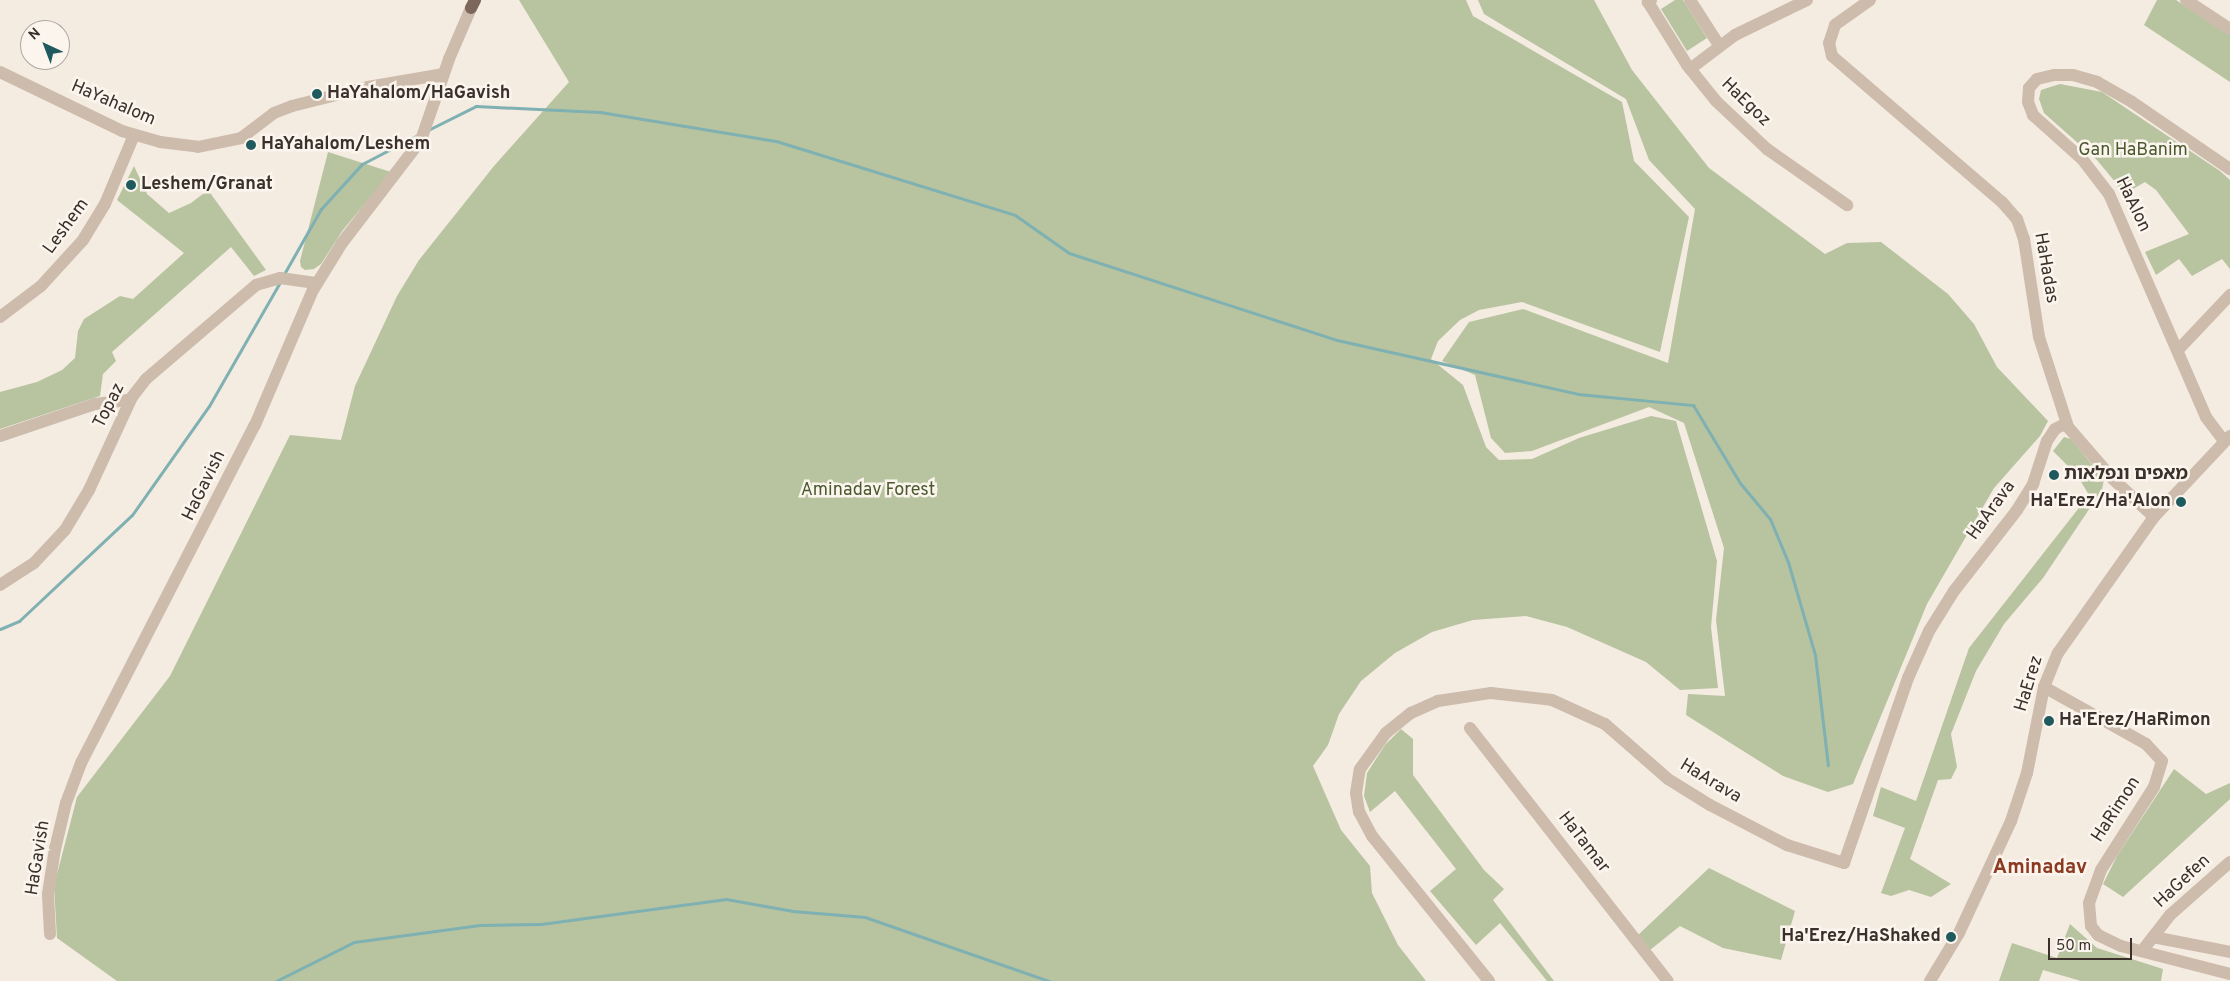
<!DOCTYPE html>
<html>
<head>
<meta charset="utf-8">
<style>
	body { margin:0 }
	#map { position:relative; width:2230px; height:981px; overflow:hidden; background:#f4ebe1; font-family:Overpass,"Noto Sans Hebrew",sans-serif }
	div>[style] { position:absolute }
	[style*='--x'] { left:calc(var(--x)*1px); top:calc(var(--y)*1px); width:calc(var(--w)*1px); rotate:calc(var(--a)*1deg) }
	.green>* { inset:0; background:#b8c4a0 }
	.stream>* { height:3px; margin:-1.5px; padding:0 1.5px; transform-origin:1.5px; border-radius:1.5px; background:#7fb0b2 }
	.minor>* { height:12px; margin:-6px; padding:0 6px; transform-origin:6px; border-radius:6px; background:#cdbbac }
	.major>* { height:12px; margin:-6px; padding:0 6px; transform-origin:6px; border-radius:6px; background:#7d675c }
	.dots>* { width:14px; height:14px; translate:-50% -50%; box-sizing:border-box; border:2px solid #fbf5ee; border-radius:50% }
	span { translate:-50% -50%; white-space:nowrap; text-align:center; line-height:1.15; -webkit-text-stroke:5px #fbf5ee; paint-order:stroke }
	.poi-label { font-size:18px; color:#3b302b; font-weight:700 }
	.left { translate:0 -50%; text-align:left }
	.right { translate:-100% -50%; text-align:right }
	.street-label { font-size:18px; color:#3b302b }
	.park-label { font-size:18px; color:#4a5a2e }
	.quarter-label { font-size:20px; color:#8c3b22; font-weight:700 }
	.north { position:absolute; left:20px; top:20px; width:50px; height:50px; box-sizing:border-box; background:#fbf5ee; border:1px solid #aea6a0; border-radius:50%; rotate:317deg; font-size:14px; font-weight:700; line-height:20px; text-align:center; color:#3b302b }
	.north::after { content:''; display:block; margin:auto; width:18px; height:22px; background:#1f5a5e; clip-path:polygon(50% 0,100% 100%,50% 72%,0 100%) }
	.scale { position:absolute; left:2048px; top:938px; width:84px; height:22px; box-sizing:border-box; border:2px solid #3b302b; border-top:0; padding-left:6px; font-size:15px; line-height:18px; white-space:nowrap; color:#3b302b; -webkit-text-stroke:4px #fbf5ee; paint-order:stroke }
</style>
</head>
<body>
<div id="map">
	<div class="green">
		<i style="clip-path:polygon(519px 0,1466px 0,1473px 16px,1622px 102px,1634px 161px,1689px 217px,1660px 352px,1522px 302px,1479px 310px,1460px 320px,1438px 341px,1431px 359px,1463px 385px,1486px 447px,1499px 460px,1532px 459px,1579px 438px,1651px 416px,1676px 421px,1717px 561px,1711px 627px,1718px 688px,1680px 690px,1646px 662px,1567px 627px,1526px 616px,1473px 620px,1432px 632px,1395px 653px,1361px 681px,1339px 714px,1328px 745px,1313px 766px,1341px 830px,1370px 866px,1372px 893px,1398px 945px,1426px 981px,117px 981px,57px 938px,54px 886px,77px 797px,170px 676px,290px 435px,341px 440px,355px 386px,397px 296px,419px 260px,494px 166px,569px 82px)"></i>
		<i style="clip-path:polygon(1478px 0,1594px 0,1632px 70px,1709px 168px,1825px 254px,1847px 243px,1881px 242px,1948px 294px,1974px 324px,1997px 367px,2048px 421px,2040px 436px,1994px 488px,1927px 604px,1853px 784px,1828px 792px,1783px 776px,1686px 715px,1688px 694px,1725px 696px,1716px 620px,1724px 548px,1684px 423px,1649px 407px,1532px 451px,1505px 453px,1491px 438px,1475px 375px,1442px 361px,1469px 322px,1523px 309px,1668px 363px,1695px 209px,1649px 160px,1626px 99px,1484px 14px)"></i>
		<i style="clip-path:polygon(1675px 0,1683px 0,1707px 38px,1687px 51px,1661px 9px)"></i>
		<i style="clip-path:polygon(2157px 0,2176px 0,2230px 35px,2230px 82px,2144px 25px)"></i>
		<i style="clip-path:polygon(2060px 84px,2102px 92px,2220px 171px,2230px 180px,2230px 269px,2222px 259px,2192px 276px,2179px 259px,2156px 275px,2145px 252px,2189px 234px,2156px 190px,2145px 182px,2121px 196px,2116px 183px,2097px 160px,2044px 113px,2039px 99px,2041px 90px)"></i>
		<i style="clip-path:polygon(328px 152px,391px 172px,343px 230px,321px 264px,314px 269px,305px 270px,301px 267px,300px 261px)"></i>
		<i style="clip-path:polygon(134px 166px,147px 194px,169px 213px,191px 203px,208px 190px,266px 270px,254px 276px,231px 247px,112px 352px,116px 361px,103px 374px,100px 396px,0 429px,0 392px,37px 382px,62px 370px,75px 358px,78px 331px,84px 319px,120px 296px,133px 299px,184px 253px,117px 200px)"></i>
		<i style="clip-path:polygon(2064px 437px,2071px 439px,2104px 479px,2102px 490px,2043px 578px,2004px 624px,1976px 671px,1951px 734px,1957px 767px,1951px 779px,1938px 780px,1910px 859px,1951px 884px,1931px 897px,1909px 890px,1891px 896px,1881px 893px,1905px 828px,1873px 816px,1881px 787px,1916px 801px,1969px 648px,2089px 495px,2077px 475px,2053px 451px)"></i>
		<i style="clip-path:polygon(1401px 729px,1413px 739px,1413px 775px,1484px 870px,1504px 889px,1493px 900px,1554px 981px,1547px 981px,1500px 923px,1476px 945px,1430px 891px,1456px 869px,1395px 791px,1370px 812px,1364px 796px,1367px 773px,1385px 745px)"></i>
		<i style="clip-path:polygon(2174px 769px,2206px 794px,2230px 783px,2230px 799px,2123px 897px,2103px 884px,2117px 856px)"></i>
		<i style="clip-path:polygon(1709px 868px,1795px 911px,1781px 960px,1723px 948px,1680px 926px,1650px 950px,1637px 936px)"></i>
		<i style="clip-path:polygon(2070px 924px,2097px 948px,2163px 969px,2161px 981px,2081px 981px,2043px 970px,2039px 981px,1999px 981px,2012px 943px,2057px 958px)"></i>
	</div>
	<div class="stream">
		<i style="--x:428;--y:130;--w:54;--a:-26.6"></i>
		<i style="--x:476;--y:106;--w:124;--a:2.8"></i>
		<i style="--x:600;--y:112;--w:178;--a:9.4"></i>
		<i style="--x:776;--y:141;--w:250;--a:17.2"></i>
		<i style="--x:1015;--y:215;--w:66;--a:35.1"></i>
		<i style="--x:1069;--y:253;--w:282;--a:18"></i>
		<i style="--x:1337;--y:340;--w:247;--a:12.6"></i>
		<i style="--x:1578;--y:394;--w:116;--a:5.5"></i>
		<i style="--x:1693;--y:405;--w:91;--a:58.9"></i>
		<i style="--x:1740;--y:483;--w:47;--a:50.2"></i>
		<i style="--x:1770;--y:519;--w:47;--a:67.3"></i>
		<i style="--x:1788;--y:562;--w:97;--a:73.8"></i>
		<i style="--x:1815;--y:655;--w:111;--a:83.3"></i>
		<i style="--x:284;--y:274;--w:75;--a:-60.4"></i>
		<i style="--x:321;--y:209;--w:61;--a:-47.7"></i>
		<i style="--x:362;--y:164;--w:63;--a:-27.4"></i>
		<i style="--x:0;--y:629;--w:21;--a:-23"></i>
		<i style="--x:19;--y:621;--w:155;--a:-43.2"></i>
		<i style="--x:132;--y:515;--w:133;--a:-54.8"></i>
		<i style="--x:209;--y:406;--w:143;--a:-60.2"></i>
		<i style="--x:276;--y:981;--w:87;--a:-26.6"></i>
		<i style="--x:354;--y:942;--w:127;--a:-7.7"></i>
		<i style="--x:480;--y:925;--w:61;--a:-0.9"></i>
		<i style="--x:541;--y:924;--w:187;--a:-7.7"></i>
		<i style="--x:726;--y:899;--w:68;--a:10.2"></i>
		<i style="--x:793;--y:911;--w:72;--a:4.8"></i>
		<i style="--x:865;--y:917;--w:195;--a:19.2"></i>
	</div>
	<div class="minor">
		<i style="--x:1651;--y:0;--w:4;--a:146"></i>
		<i style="--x:1648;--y:2;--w:74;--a:58.2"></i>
		<i style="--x:1687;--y:65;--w:46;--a:51.1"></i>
		<i style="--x:1716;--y:101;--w:70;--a:43.3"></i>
		<i style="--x:1767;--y:149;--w:98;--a:35"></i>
		<i style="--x:1690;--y:0;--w:54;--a:57.2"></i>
		<i style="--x:1870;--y:0;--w:43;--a:144.5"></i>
		<i style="--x:1835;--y:25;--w:19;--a:108"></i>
		<i style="--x:1829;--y:43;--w:13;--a:77"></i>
		<i style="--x:1832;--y:56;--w:224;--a:40.7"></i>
		<i style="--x:2002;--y:202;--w:23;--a:49"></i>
		<i style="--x:2017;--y:219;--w:21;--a:71"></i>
		<i style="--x:2024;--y:239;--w:99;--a:81.3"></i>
		<i style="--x:2039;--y:337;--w:95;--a:72.1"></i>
		<i style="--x:2068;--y:427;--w:69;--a:49.1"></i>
		<i style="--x:2113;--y:479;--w:56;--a:42.8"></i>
		<i style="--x:2186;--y:0;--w:53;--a:33.4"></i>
		<i style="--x:1690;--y:69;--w:56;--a:-37.1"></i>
		<i style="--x:1735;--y:35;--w:80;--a:-25.9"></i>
		<i style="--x:0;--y:72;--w:136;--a:25.8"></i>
		<i style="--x:122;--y:131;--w:40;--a:16"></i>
		<i style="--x:160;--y:142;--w:38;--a:7"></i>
		<i style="--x:198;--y:147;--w:44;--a:-11.8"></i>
		<i style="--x:241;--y:138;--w:41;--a:-37.1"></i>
		<i style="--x:274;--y:113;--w:19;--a:-21"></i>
		<i style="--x:292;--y:106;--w:78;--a:-14"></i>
		<i style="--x:368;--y:87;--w:77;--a:-9.7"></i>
		<i style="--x:0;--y:317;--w:51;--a:-37.1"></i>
		<i style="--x:41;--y:286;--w:62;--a:-47.6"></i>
		<i style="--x:83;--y:240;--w:42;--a:-58.6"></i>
		<i style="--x:105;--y:204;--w:75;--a:-67.2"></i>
		<i style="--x:2178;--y:350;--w:76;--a:-46.6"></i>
		<i style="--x:0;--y:436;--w:100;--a:-18.6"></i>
		<i style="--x:95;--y:404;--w:35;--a:-7"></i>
		<i style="--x:2224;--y:441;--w:30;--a:-127"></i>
		<i style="--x:2206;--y:417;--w:243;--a:-113.5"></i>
		<i style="--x:2109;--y:194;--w:44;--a:-127.6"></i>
		<i style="--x:2082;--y:159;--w:66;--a:-138.1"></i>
		<i style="--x:2033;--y:115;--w:14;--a:-111"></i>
		<i style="--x:2028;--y:102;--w:14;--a:-86"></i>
		<i style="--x:2029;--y:88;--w:12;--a:-48"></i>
		<i style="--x:2037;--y:79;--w:18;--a:-13"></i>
		<i style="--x:2055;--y:75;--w:18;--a:0"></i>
		<i style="--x:2073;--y:75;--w:25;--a:16"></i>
		<i style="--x:2097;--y:82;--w:40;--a:29.7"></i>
		<i style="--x:2132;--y:102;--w:119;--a:34.4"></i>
		<i style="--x:0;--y:585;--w:40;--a:-32.9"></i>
		<i style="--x:34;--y:563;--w:45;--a:-46.8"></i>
		<i style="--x:65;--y:530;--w:47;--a:-59"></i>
		<i style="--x:89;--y:490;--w:102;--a:-65.2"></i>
		<i style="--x:132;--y:397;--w:23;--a:-52"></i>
		<i style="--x:146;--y:379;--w:145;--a:-40.5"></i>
		<i style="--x:256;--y:285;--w:25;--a:-16"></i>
		<i style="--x:280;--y:278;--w:36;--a:8"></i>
		<i style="--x:2044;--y:687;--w:117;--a:29.2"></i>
		<i style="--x:2146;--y:744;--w:23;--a:47"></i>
		<i style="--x:2162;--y:761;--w:27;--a:107"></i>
		<i style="--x:2154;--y:787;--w:98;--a:122.6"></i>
		<i style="--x:2101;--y:870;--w:35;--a:110"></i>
		<i style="--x:2089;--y:903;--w:23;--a:85"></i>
		<i style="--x:2091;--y:926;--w:11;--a:52"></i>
		<i style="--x:2098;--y:935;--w:25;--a:26"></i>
		<i style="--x:2121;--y:946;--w:113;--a:14.4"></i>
		<i style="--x:1470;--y:728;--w:321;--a:52"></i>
		<i style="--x:50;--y:934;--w:40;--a:-92.9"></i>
		<i style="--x:48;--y:894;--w:46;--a:-81.2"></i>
		<i style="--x:55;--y:849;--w:47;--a:-76.6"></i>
		<i style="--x:66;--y:803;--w:43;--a:-69.4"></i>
		<i style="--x:81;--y:763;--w:380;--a:-62.8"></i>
		<i style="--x:255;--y:425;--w:147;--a:-66.8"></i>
		<i style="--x:313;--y:290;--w:55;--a:-58.3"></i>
		<i style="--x:342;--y:243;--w:130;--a:-52.5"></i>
		<i style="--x:421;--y:140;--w:86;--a:-70.9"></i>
		<i style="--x:449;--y:59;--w:56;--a:-66.7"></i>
		<i style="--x:2153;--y:937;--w:78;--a:11"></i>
		<i style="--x:2142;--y:951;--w:46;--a:-52.1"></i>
		<i style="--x:2170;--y:915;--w:80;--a:-41.5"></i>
		<i style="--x:1489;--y:981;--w:186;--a:-128.9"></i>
		<i style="--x:1372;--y:836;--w:27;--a:-118"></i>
		<i style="--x:1359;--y:812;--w:19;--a:-99"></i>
		<i style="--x:1356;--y:793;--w:24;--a:-81"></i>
		<i style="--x:1360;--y:769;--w:44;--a:-54.2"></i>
		<i style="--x:1386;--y:733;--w:32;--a:-39"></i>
		<i style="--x:1411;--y:713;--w:30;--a:-24"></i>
		<i style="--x:1438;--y:701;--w:54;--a:-8.6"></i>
		<i style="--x:1491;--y:693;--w:61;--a:6.5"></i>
		<i style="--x:1552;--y:700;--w:58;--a:24.4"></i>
		<i style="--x:1605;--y:724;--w:84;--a:41.1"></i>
		<i style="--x:1668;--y:779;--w:49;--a:31.8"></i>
		<i style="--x:1710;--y:805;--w:87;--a:27.5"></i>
		<i style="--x:1787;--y:845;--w:60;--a:17.5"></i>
		<i style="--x:1844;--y:863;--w:196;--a:-70.9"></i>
		<i style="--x:1908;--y:678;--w:51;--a:-65.9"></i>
		<i style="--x:1929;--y:631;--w:47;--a:-58"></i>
		<i style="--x:1954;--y:591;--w:103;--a:-52.1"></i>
		<i style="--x:2017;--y:510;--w:31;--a:-58"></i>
		<i style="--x:2033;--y:484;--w:45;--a:-72"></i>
		<i style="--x:2047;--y:441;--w:14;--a:-56"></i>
		<i style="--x:2055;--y:429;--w:13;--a:-27"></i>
		<i style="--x:1930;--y:981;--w:56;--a:-58.9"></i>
		<i style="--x:1959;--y:933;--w:123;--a:-65.1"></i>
		<i style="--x:2011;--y:821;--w:51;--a:-71.6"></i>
		<i style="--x:2027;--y:773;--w:88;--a:-78.8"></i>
		<i style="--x:2044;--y:687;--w:37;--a:-68"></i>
		<i style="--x:2058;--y:653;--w:166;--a:-54.8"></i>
		<i style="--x:2154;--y:517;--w:111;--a:-46.8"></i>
	</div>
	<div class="major">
		<i style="--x:471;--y:8;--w:9;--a:-63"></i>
	</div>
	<div class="dots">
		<i style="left:317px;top:94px;background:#1f5a5e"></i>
		<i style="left:251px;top:145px;background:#1f5a5e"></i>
		<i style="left:131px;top:185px;background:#1f5a5e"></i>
		<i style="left:2054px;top:475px;background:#1f5a5e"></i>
		<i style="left:2181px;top:502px;background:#1f5a5e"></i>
		<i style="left:2049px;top:721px;background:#1f5a5e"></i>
		<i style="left:1951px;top:937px;background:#1f5a5e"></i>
	</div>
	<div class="poi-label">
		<span class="left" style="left:327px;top:94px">HaYahalom/HaGavish</span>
		<span class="left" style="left:261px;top:145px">HaYahalom/Leshem</span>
		<span class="left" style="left:141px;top:185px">Leshem/Granat</span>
		<span class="left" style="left:2064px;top:475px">מאפים ונפלאות</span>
		<span class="right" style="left:2171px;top:502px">Ha'Erez/Ha'Alon</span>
		<span class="left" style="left:2059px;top:721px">Ha'Erez/HaRimon</span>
		<span class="right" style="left:1941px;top:937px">Ha'Erez/HaShaked</span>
	</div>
	<div class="street-label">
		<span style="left:1745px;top:103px;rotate:44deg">HaEgoz</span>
		<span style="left:113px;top:104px;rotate:23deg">HaYahalom</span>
		<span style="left:2132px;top:205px;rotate:64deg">HaAlon</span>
		<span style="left:67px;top:227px;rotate:-54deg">Leshem</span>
		<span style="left:2045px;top:268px;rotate:80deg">HaHadas</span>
		<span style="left:110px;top:406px;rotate:-63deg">Topaz</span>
		<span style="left:205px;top:486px;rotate:-64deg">HaGavish</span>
		<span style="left:1992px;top:511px;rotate:-54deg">HaArava</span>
		<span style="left:2030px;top:684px;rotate:-73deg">HaErez</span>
		<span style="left:1710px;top:782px;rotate:31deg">HaArava</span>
		<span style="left:2117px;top:810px;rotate:-57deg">HaRimon</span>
		<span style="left:1583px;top:843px;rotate:52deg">HaTamar</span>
		<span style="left:39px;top:858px;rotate:-81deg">HaGavish</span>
		<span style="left:2183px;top:882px;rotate:-43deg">HaGefen</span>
	</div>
	<div class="park-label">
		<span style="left:2133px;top:151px">Gan HaBanim</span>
		<span style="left:868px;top:491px">Aminadav Forest</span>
	</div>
	<div class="quarter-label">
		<span style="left:2040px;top:868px">Aminadav</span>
	</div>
	<div class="north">N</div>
	<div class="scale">50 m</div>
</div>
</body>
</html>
